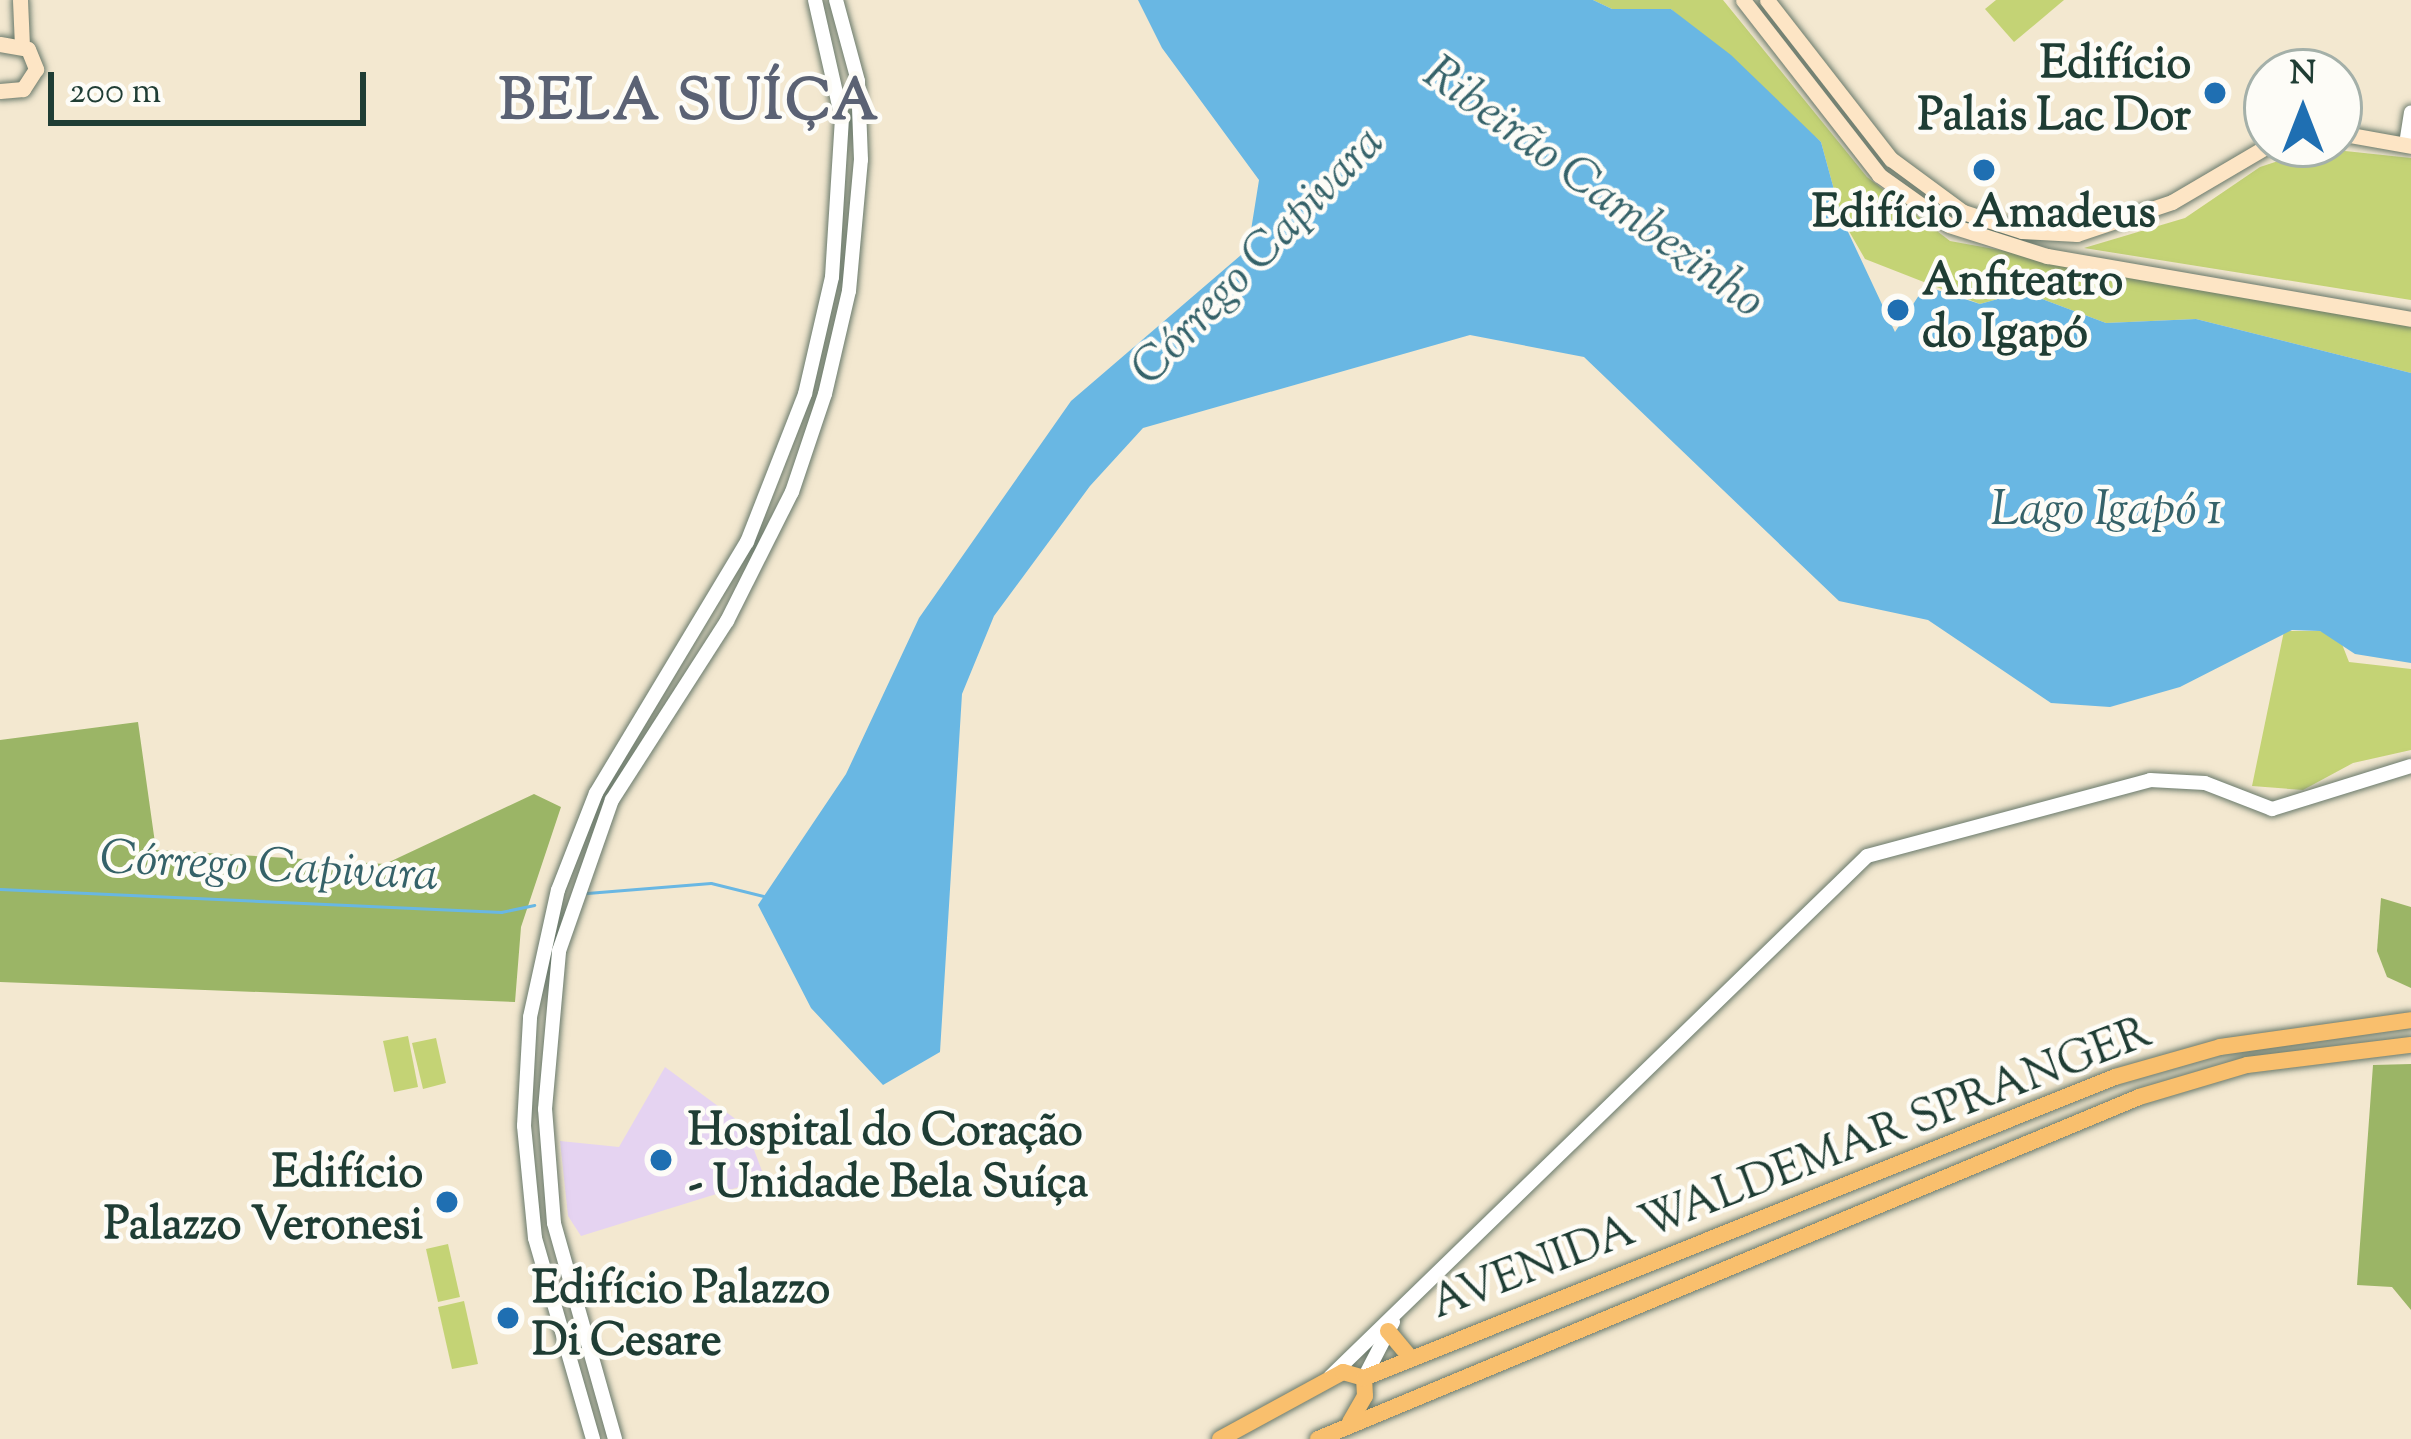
<!DOCTYPE html>
<html>
<head>
<meta charset="utf-8">
<style>
	body { margin:0 }
	#map { position:relative; width:2411px; height:1439px; overflow:hidden; background:#f3e8d0; font-family:"Sorts Mill Goudy",serif }
	div>[style] { position:absolute }
	[style*='--x'] { left:calc(var(--x)*1px); top:calc(var(--y)*1px); width:calc(var(--w)*1px); rotate:calc(var(--a)*1deg) }
	.built>* { inset:0; background:#e5d3f1 }
	.green>* { inset:0; background:#c4d375 }
	.forest>* { inset:0; background:#9bb566 }
	.water>* { inset:0; background:#69b7e3 }
	.stream>* { height:3px; margin:-1.5px; padding:0 1.5px; transform-origin:1.5px; border-radius:1.5px; background:#69b7e3 }
	.roads { filter:drop-shadow(0 0 3px #69796b) drop-shadow(0 0 3px #69796b) }
	.tertiary>* { height:14px; margin:-7px; padding:0 7px; transform-origin:7px; border-radius:7px; background:#fff }
	.secondary>* { height:15px; margin:-7.5px; padding:0 7.5px; transform-origin:7.5px; border-radius:7.5px; background:#fde5c5 }
	.primary>* { height:16px; margin:-8px; padding:0 8px; transform-origin:8px; border-radius:8px; background:#f9bf6d }
	.dots>* { width:33px; height:33px; translate:-50% -50%; box-sizing:border-box; border:6px solid #fdfcf7; border-radius:50% }
	span { translate:-50% -50%; white-space:nowrap; text-align:center; line-height:1.15; -webkit-text-stroke:9px #fdfcf7; paint-order:stroke }
	.poi-label { font-size:45px; color:#1f3d34; font-weight:700 }
	.right { translate:-100% -50%; text-align:right }
	.left { translate:0 -50%; text-align:left }
	.street-label { font-size:45px; color:#1f3d34 }
	.water-label { font-size:48px; color:#356269; font-style:italic }
	.district-label { font-size:57px; color:#5b6274; font-weight:700; letter-spacing:3px }
	.north { position:absolute; left:2243px; top:48px; width:120px; height:120px; box-sizing:border-box; background:#fdfcf7; border:3px solid #a4b0a9; border-radius:50%; rotate:0deg; font-size:33px; font-weight:700; line-height:48px; text-align:center; color:#1f3d34 }
	.north::after { content:''; display:block; margin:auto; width:42px; height:54px; background:#1f6fb2; clip-path:polygon(50% 0,100% 100%,50% 72%,0 100%) }
	.scale { position:absolute; left:48px; top:72px; width:318px; height:54px; box-sizing:border-box; border:6px solid #1f3d34; border-top:0; padding-left:15px; font-size:36px; line-height:42px; white-space:nowrap; color:#1f3d34; -webkit-text-stroke:9px #fdfcf7; paint-order:stroke }
</style>
</head>
<body>
<div id="map">
	<div class="built">
		<i style="clip-path:polygon(665px 1067px,745px 1126px,765px 1179px,581px 1236px,568px 1216px,560px 1141px,619px 1147px)"></i>
	</div>
	<div class="green">
		<i style="clip-path:polygon(1593px 0,1723px 0,1867px 177px,1950px 241px,2411px 325px,2411px 373px,2196px 319px,2106px 323px,2023px 292px,1980px 304px,1865px 259px,1842px 219px,1821px 142px,1671px 9px,1612px 9px)"></i>
		<i style="clip-path:polygon(1996px 0,2064px 0,2014px 42px,1985px 9px)"></i>
		<i style="clip-path:polygon(2317px 148px,2411px 158px,2411px 300px,2084px 248px,2185px 218px,2260px 167px)"></i>
		<i style="clip-path:polygon(2284px 631px,2320px 631px,2340px 639px,2349px 662px,2411px 669px,2411px 750px,2353px 763px,2303px 790px,2252px 786px)"></i>
		<i style="clip-path:polygon(408px 1036px,418px 1087px,394px 1092px,383px 1041px)"></i>
		<i style="clip-path:polygon(436px 1038px,446px 1083px,423px 1089px,412px 1043px)"></i>
		<i style="clip-path:polygon(448px 1244px,460px 1297px,438px 1302px,426px 1249px)"></i>
		<i style="clip-path:polygon(464px 1301px,478px 1364px,452px 1369px,438px 1307px)"></i>
	</div>
	<div class="forest">
		<i style="clip-path:polygon(138px 722px,156px 850px,385px 864px,534px 794px,561px 807px,521px 927px,515px 1002px,0 982px,0 740px)"></i>
		<i style="clip-path:polygon(2381px 898px,2411px 907px,2411px 988px,2387px 977px,2377px 951px)"></i>
		<i style="clip-path:polygon(2411px 1064px,2411px 1310px,2392px 1287px,2357px 1285px,2373px 1065px)"></i>
	</div>
	<div class="water">
		<i style="clip-path:polygon(1138px 0,1593px 0,1612px 9px,1671px 9px,1731px 55px,1821px 142px,1842px 219px,1895px 332px,1925px 286px,1980px 304px,2023px 292px,2106px 323px,2196px 319px,2411px 373px,2411px 663px,2355px 654px,2320px 631px,2292px 630px,2180px 687px,2110px 707px,2051px 703px,1928px 620px,1839px 601px,1584px 357px,1470px 335px,1143px 428px,1090px 486px,994px 616px,962px 694px,940px 1052px,883px 1085px,811px 1008px,758px 905px,846px 774px,919px 618px,1071px 401px,1248px 249px,1259px 180px,1162px 48px)"></i>
	</div>
	<div class="stream">
		<i style="--x:0;--y:889;--w:502;--a:2.63"></i>
		<i style="--x:501;--y:912;--w:34;--a:-12"></i>
		<i style="--x:587;--y:893;--w:124;--a:-4.6"></i>
		<i style="--x:711;--y:883;--w:54;--a:14"></i>
	</div>
	<div class="roads">
		<div class="tertiary">
			<i style="--x:2406;--y:144;--w:32;--a:-81"></i>
			<i style="--x:1330;--y:1377;--w:748;--a:-44.13"></i>
			<i style="--x:1867;--y:856;--w:293;--a:-15"></i>
			<i style="--x:2150;--y:780;--w:55;--a:3.1"></i>
			<i style="--x:2205;--y:783;--w:72;--a:21.2"></i>
			<i style="--x:2272;--y:809;--w:145;--a:-17.2"></i>
			<i style="--x:1364;--y:1378;--w:63;--a:-62.6"></i>
			<i style="--x:593;--y:1439;--w:209;--a:-106.1"></i>
			<i style="--x:535;--y:1238;--w:113;--a:-95.6"></i>
			<i style="--x:524;--y:1126;--w:109;--a:-86.8"></i>
			<i style="--x:530;--y:1017;--w:130;--a:-77.6"></i>
			<i style="--x:558;--y:890;--w:104;--a:-68.6"></i>
			<i style="--x:596;--y:793;--w:293;--a:-59"></i>
			<i style="--x:747;--y:542;--w:159;--a:-68.6"></i>
			<i style="--x:805;--y:394;--w:120;--a:-77"></i>
			<i style="--x:832;--y:277;--w:158;--a:-86.4"></i>
			<i style="--x:842;--y:119;--w:122;--a:-102.8"></i>
			<i style="--x:615;--y:1439;--w:224;--a:-105.8"></i>
			<i style="--x:554;--y:1223;--w:114;--a:-94.5"></i>
			<i style="--x:545;--y:1109;--w:159;--a:-84.9"></i>
			<i style="--x:559;--y:951;--w:160;--a:-70.7"></i>
			<i style="--x:612;--y:800;--w:213;--a:-57.3"></i>
			<i style="--x:727;--y:621;--w:144;--a:-63.3"></i>
			<i style="--x:792;--y:492;--w:103;--a:-71.4"></i>
			<i style="--x:825;--y:394;--w:106;--a:-76.9"></i>
			<i style="--x:849;--y:291;--w:132;--a:-84.8"></i>
			<i style="--x:861;--y:160;--w:79;--a:-92.2"></i>
			<i style="--x:858;--y:81;--w:84;--a:-105.2"></i>
		</div>
		<div class="secondary">
			<i style="--x:20;--y:0;--w:45;--a:87.5"></i>
			<i style="--x:1743;--y:0;--w:222;--a:52.1"></i>
			<i style="--x:1879;--y:175;--w:86;--a:35.5"></i>
			<i style="--x:1949;--y:225;--w:103;--a:17.6"></i>
			<i style="--x:2047;--y:256;--w:369;--a:9.8"></i>
			<i style="--x:1767;--y:0;--w:202;--a:52.1"></i>
			<i style="--x:1891;--y:159;--w:89;--a:36.4"></i>
			<i style="--x:1963;--y:212;--w:62;--a:17.9"></i>
			<i style="--x:2022;--y:231;--w:55;--a:3.1"></i>
			<i style="--x:2077;--y:234;--w:100;--a:-18.6"></i>
			<i style="--x:2172;--y:202;--w:115;--a:-30.4"></i>
			<i style="--x:0;--y:44;--w:28;--a:10"></i>
			<i style="--x:28;--y:49;--w:22;--a:68"></i>
			<i style="--x:36;--y:69;--w:24;--a:123"></i>
			<i style="--x:23;--y:89;--w:23;--a:175"></i>
			<i style="--x:2339;--y:133;--w:73;--a:10.2"></i>
		</div>
		<div class="primary">
			<i style="--x:1388;--y:1331;--w:35;--a:50"></i>
			<i style="--x:1350;--y:1422;--w:30;--a:-60"></i>
			<i style="--x:1365;--y:1396;--w:18;--a:-93"></i>
			<i style="--x:1220;--y:1439;--w:140;--a:-28.6"></i>
			<i style="--x:1343;--y:1372;--w:22;--a:16"></i>
			<i style="--x:1364;--y:1378;--w:809;--a:-21.84"></i>
			<i style="--x:2115;--y:1077;--w:109;--a:-15.9"></i>
			<i style="--x:2220;--y:1047;--w:193;--a:-8"></i>
			<i style="--x:1318;--y:1439;--w:889;--a:-22.61"></i>
			<i style="--x:2139;--y:1097;--w:113;--a:-16.5"></i>
			<i style="--x:2247;--y:1065;--w:165;--a:-7"></i>
		</div>
	</div>
	<div class="dots">
		<i style="left:2215px;top:93px;background:#1f6fb2"></i>
		<i style="left:1984px;top:170px;background:#1f6fb2"></i>
		<i style="left:1898px;top:310px;background:#1f6fb2"></i>
		<i style="left:661px;top:1160px;background:#1f6fb2"></i>
		<i style="left:447px;top:1202px;background:#1f6fb2"></i>
		<i style="left:508px;top:1318px;background:#1f6fb2"></i>
	</div>
	<div class="poi-label">
		<span class="right" style="left:2191px;top:93px">Edifício<br>Palais Lac Dor</span>
		<span style="left:1984px;top:216px">Edifício Amadeus</span>
		<span class="left" style="left:1922px;top:310px">Anfiteatro<br>do Igapó</span>
		<span class="left" style="left:688px;top:1160px">Hospital do Coração<br>- Unidade Bela Suíça</span>
		<span class="right" style="left:423px;top:1202px">Edifício<br>Palazzo Veronesi</span>
		<span class="left" style="left:532px;top:1318px">Edifício Palazzo<br>Di Cesare</span>
	</div>
	<div class="street-label">
		<span style="left:1792px;top:1171px;rotate:-21deg">AVENIDA WALDEMAR SPRANGER</span>
	</div>
	<div class="water-label">
		<span style="left:1593px;top:189px;rotate:36deg">Ribeirão Cambezinho</span>
		<span style="left:1259px;top:257px;rotate:-46deg">Córrego Capivara</span>
		<span style="left:2106px;top:512px">Lago Igapó 1</span>
		<span style="left:269px;top:869px;rotate:3deg">Córrego Capivara</span>
	</div>
	<div class="district-label">
		<span style="left:690px;top:105px">BELA SUÍÇA</span>
	</div>
	<div class="north">N</div>
	<div class="scale">200 m</div>
</div>
</body>
</html>
